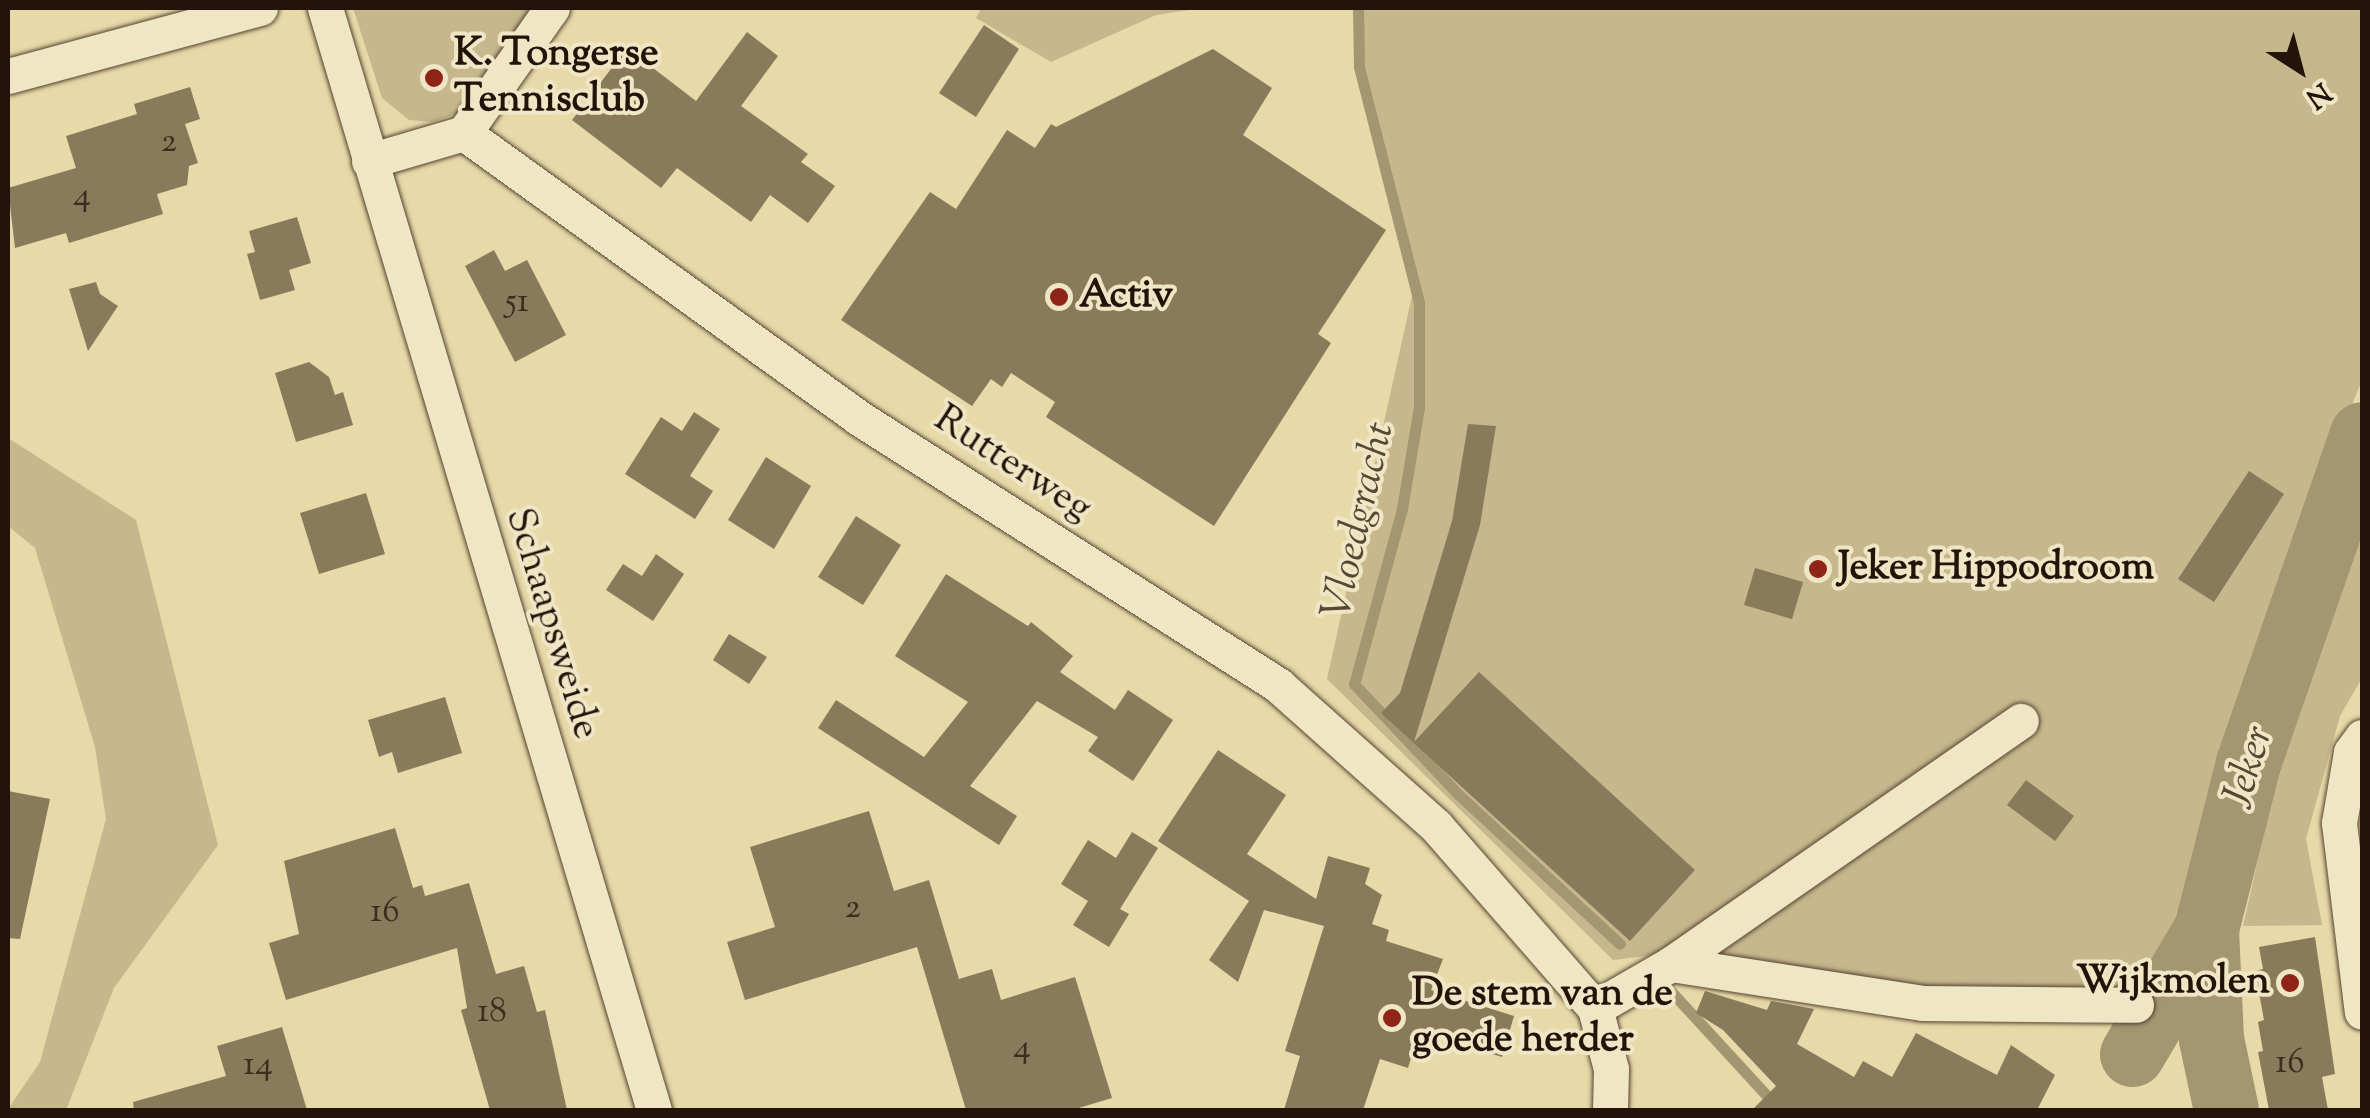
<!DOCTYPE html>
<html>
<head>
<meta charset="utf-8">
<style>
	body { margin:0 }
	#map { position:relative; width:2370px; height:1118px; overflow:hidden; background:#e7d9a8; font-family:"Sorts Mill Goudy",serif }
	div>[style] { position:absolute }
	[style*='--x'] { left:calc(var(--x)*1px); top:calc(var(--y)*1px); width:calc(var(--w)*1px); rotate:calc(var(--a)*1deg) }
	.green>* { inset:0; background:#c6b78d }
	.stream>* { height:11px; margin:-5.5px; padding:0 5.5px; transform-origin:5.5px; border-radius:5.5px; background:#a59672 }
	.river>* { height:65px; margin:-32.5px; padding:0 32.5px; transform-origin:32.5px; border-radius:32.5px; background:#a59672 }
	.building>* { inset:0; background:#897a5c }
	.roads { filter:drop-shadow(0 0 2px #554431) drop-shadow(0 0 2px #554431) }
	.minor>* { height:35px; margin:-17.5px; padding:0 17.5px; transform-origin:17.5px; border-radius:17.5px; background:#efe6c6 }
	.dots>* { width:28px; height:28px; translate:-50% -50%; box-sizing:border-box; border:5px solid #efe6c6; border-radius:50% }
	span { translate:-50% -50%; white-space:nowrap; text-align:center; line-height:1.15; -webkit-text-stroke:8px #efe6c6; paint-order:stroke }
	.number-label { font-size:35px; color:#3d2d1e }
	.number-label span { -webkit-text-stroke-width:0 }
	.poi-label { font-size:40px; color:#241309; font-weight:700 }
	.left { translate:0 -50%; text-align:left }
	.right { translate:-100% -50%; text-align:right }
	.street-label { font-size:40px; color:#241309 }
	.water-label { font-size:42px; color:#584733; font-style:italic }
	.frame { position:absolute; inset:0; border:10px solid #241309; pointer-events:none }
	.north { position:absolute; left:2250px; top:20px; width:100px; height:100px; -webkit-text-stroke:8px #efe6c6; paint-order:stroke; rotate:144deg; font-size:28px; font-weight:700; line-height:40px; text-align:center; color:#241309 }
	.north::after { content:''; display:block; margin:auto; width:35px; height:45px; background:#241309; clip-path:polygon(50% 0,100% 100%,50% 72%,0 100%) }
</style>
</head>
<body>
<div id="map">
	<div class="green">
		<i style="clip-path:polygon(353px 8px,543px 8px,472px 109px,431px 122px,409px 120px,382px 98px)"></i>
		<i style="clip-path:polygon(981px 8px,1202px 8px,1156px 15px,1051px 62px,976px 18px)"></i>
		<i style="clip-path:polygon(1360px 8px,2362px 8px,2362px 380px,2329px 462px,2184px 910px,2146px 996px,1905px 994px,1655px 955px,1613px 960px,1327px 679px,1414px 287px,1358px 41px)"></i>
		<i style="clip-path:polygon(8px 438px,136px 520px,218px 845px,114px 988px,66px 1110px,8px 1109px,40px 1062px,106px 819px,95px 747px,35px 548px,8px 526px)"></i>
		<i style="clip-path:polygon(2362px 515px,2362px 678px,2340px 716px,2306px 839px,2322px 925px,2243px 926px,2275px 784px)"></i>
	</div>
	<div class="stream">
		<i style="--x:1358;--y:8;--w:59;--a:89"></i>
		<i style="--x:1359;--y:67;--w:244;--a:75.7"></i>
		<i style="--x:1419;--y:303;--w:104;--a:90"></i>
		<i style="--x:1419;--y:407;--w:103;--a:99.5"></i>
		<i style="--x:1402;--y:509;--w:181;--a:105.3"></i>
		<i style="--x:1354;--y:684;--w:153;--a:46.6"></i>
		<i style="--x:1459;--y:795;--w:219;--a:42.8"></i>
		<i style="--x:1667;--y:987;--w:167;--a:47.4"></i>
	</div>
	<div class="river">
		<i style="--x:2132;--y:1054;--w:145;--a:-59.4"></i>
		<i style="--x:2226;--y:1110;--w:73;--a:-101.9"></i>
		<i style="--x:2211;--y:1039;--w:110;--a:-92.6"></i>
		<i style="--x:2206;--y:929;--w:171;--a:-75.8"></i>
		<i style="--x:2248;--y:763;--w:348;--a:-70.9"></i>
	</div>
	<div class="building">
		<i style="clip-path:polygon(984px 25px,1019px 49px,976px 117px,939px 93px)"></i>
		<i style="clip-path:polygon(747px 32px,778px 56px,741px 106px,808px 154px,801px 162px,835px 186px,808px 223px,770px 195px,751px 222px,677px 168px,661px 188px,572px 120px,627px 48px,696px 101px)"></i>
		<i style="clip-path:polygon(1213px 49px,1272px 88px,1243px 135px,1386px 230px,1318px 334px,1331px 343px,1214px 526px,1046px 417px,1055px 402px,1011px 373px,1002px 387px,991px 379px,972px 406px,841px 320px,930px 192px,956px 209px,1007px 130px,1035px 148px,1051px 124px,1056px 127px)"></i>
		<i style="clip-path:polygon(190px 87px,200px 119px,185px 124px,198px 163px,189px 166px,187px 185px,157px 194px,163px 214px,69px 243px,66px 233px,15px 248px,8px 188px,76px 168px,66px 136px,137px 114px,134px 104px)"></i>
		<i style="clip-path:polygon(297px 217px,311px 263px,289px 270px,295px 290px,260px 300px,247px 254px,255px 252px,249px 231px)"></i>
		<i style="clip-path:polygon(494px 250px,505px 271px,527px 260px,566px 335px,515px 362px,465px 266px)"></i>
		<i style="clip-path:polygon(96px 282px,100px 294px,118px 306px,88px 351px,69px 289px)"></i>
		<i style="clip-path:polygon(309px 362px,329px 377px,335px 395px,343px 392px,353px 425px,296px 442px,275px 373px)"></i>
		<i style="clip-path:polygon(694px 412px,720px 429px,690px 476px,713px 491px,695px 519px,625px 474px,661px 417px,682px 431px)"></i>
		<i style="clip-path:polygon(1468px 424px,1496px 426px,1480px 525px,1414px 742px,1479px 672px,1695px 870px,1630px 941px,1381px 713px,1400px 693px,1452px 521px)"></i>
		<i style="clip-path:polygon(766px 457px,811px 486px,774px 549px,728px 520px)"></i>
		<i style="clip-path:polygon(2249px 471px,2284px 494px,2214px 602px,2178px 579px)"></i>
		<i style="clip-path:polygon(366px 493px,385px 554px,319px 574px,300px 513px)"></i>
		<i style="clip-path:polygon(856px 516px,901px 545px,863px 605px,818px 577px)"></i>
		<i style="clip-path:polygon(656px 554px,684px 574px,653px 621px,606px 590px,623px 564px,642px 576px)"></i>
		<i style="clip-path:polygon(1755px 568px,1803px 582px,1792px 619px,1744px 605px)"></i>
		<i style="clip-path:polygon(946px 574px,1028px 626px,1031px 622px,1073px 656px,1060px 672px,1115px 710px,1128px 690px,1173px 720px,1133px 781px,1088px 751px,1098px 737px,1037px 701px,970px 786px,1017px 816px,999px 845px,818px 728px,836px 700px,924px 757px,968px 702px,895px 656px)"></i>
		<i style="clip-path:polygon(729px 634px,767px 657px,749px 684px,713px 660px)"></i>
		<i style="clip-path:polygon(445px 697px,462px 753px,398px 773px,392px 752px,379px 757px,368px 720px)"></i>
		<i style="clip-path:polygon(1218px 750px,1286px 795px,1247px 854px,1316px 899px,1328px 856px,1370px 868px,1365px 884px,1382px 895px,1372px 924px,1389px 930px,1386px 941px,1443px 959px,1431px 990px,1514px 1016px,1502px 1057px,1419px 1031px,1408px 1068px,1380px 1059px,1363px 1110px,1284px 1110px,1300px 1056px,1285px 1051px,1324px 926px,1264px 910px,1238px 982px,1209px 960px,1249px 901px,1158px 841px)"></i>
		<i style="clip-path:polygon(2026px 780px,2074px 816px,2055px 841px,2007px 805px)"></i>
		<i style="clip-path:polygon(8px 791px,50px 799px,20px 939px,8px 938px)"></i>
		<i style="clip-path:polygon(869px 811px,894px 891px,929px 880px,959px 979px,992px 969px,1001px 1000px,1075px 977px,1112px 1098px,1072px 1110px,966px 1110px,917px 947px,745px 1000px,727px 942px,775px 927px,750px 847px)"></i>
		<i style="clip-path:polygon(395px 828px,413px 888px,422px 885px,425px 896px,469px 883px,496px 974px,524px 966px,537px 1012px,545px 1010px,567px 1110px,490px 1110px,461px 1010px,467px 1008px,457px 948px,286px 1000px,269px 943px,299px 934px,284px 861px)"></i>
		<i style="clip-path:polygon(1132px 832px,1158px 848px,1120px 909px,1129px 914px,1109px 947px,1073px 925px,1088px 901px,1061px 884px,1088px 840px,1116px 858px)"></i>
		<i style="clip-path:polygon(2315px 937px,2335px 1074px,2322px 1077px,2328px 1110px,2269px 1110px,2258px 1052px,2263px 1051px,2258px 1022px,2264px 1020px,2255px 971px,2263px 969px,2259px 947px)"></i>
		<i style="clip-path:polygon(1705px 991px,1767px 1010px,1771px 1001px,1814px 1009px,1797px 1044px,1854px 1077px,1863px 1061px,1892px 1077px,1916px 1033px,1997px 1075px,2011px 1045px,2055px 1075px,2037px 1110px,1752px 1110px,1776px 1086px,1723px 1030px,1696px 1013px)"></i>
		<i style="clip-path:polygon(282px 1027px,307px 1110px,134px 1110px,133px 1102px,226px 1076px,217px 1046px)"></i>
	</div>
	<div class="roads">
		<div class="minor">
			<i style="--x:325;--y:8;--w:1150;--a:73.38"></i>
			<i style="--x:8;--y:76;--w:261;--a:-15.1"></i>
			<i style="--x:464;--y:133;--w:153;--a:-54.9"></i>
			<i style="--x:369;--y:161;--w:99;--a:-16.4"></i>
			<i style="--x:464;--y:133;--w:487;--a:35.8"></i>
			<i style="--x:859;--y:418;--w:498;--a:32.5"></i>
			<i style="--x:1279;--y:686;--w:210;--a:41.7"></i>
			<i style="--x:1436;--y:826;--w:242;--a:48.9"></i>
			<i style="--x:1595;--y:1008;--w:63;--a:75.3"></i>
			<i style="--x:1611;--y:1069;--w:41;--a:91.4"></i>
			<i style="--x:2362;--y:737;--w:19;--a:126"></i>
			<i style="--x:2351;--y:752;--w:72;--a:99.6"></i>
			<i style="--x:2339;--y:823;--w:190;--a:83.1"></i>
			<i style="--x:1671;--y:964;--w:254;--a:8.8"></i>
			<i style="--x:1922;--y:1003;--w:214;--a:0.5"></i>
			<i style="--x:1595;--y:1008;--w:88;--a:-30.1"></i>
			<i style="--x:1671;--y:964;--w:426;--a:-34.8"></i>
		</div>
	</div>
	<div class="dots">
		<i style="left:434px;top:78px;background:#8f2418"></i>
		<i style="left:1059px;top:297px;background:#8f2418"></i>
		<i style="left:1818px;top:569px;background:#8f2418"></i>
		<i style="left:2290px;top:983px;background:#8f2418"></i>
		<i style="left:1392px;top:1018px;background:#8f2418"></i>
	</div>
	<div class="number-label">
		<span style="left:169px;top:143px">2</span>
		<span style="left:82px;top:197px">4</span>
		<span style="left:517px;top:303px">51</span>
		<span style="left:853px;top:909px">2</span>
		<span style="left:385px;top:913px">16</span>
		<span style="left:492px;top:1013px">18</span>
		<span style="left:1022px;top:1049px">4</span>
		<span style="left:2290px;top:1064px">16</span>
		<span style="left:258px;top:1066px">14</span>
	</div>
	<div class="poi-label">
		<span class="left" style="left:454px;top:78px">K. Tongerse<br>Tennisclub</span>
		<span class="left" style="left:1079px;top:297px">Activ</span>
		<span class="left" style="left:1838px;top:569px">Jeker Hippodroom</span>
		<span class="right" style="left:2270px;top:983px">Wijkmolen</span>
		<span class="left" style="left:1412px;top:1018px">De stem van de<br>goede herder</span>
	</div>
	<div class="street-label">
		<span style="left:1012px;top:465px;rotate:33deg">Rutterweg</span>
		<span style="left:551px;top:624px;rotate:73deg">Schaapsweide</span>
	</div>
	<div class="water-label">
		<span style="left:1360px;top:521px;rotate:-77deg">Vloedgracht</span>
		<span style="left:2250px;top:767px;rotate:-73deg">Jeker</span>
	</div>
	<div class="frame"></div>
	<div class="north">N</div>
</div>
</body>
</html>
